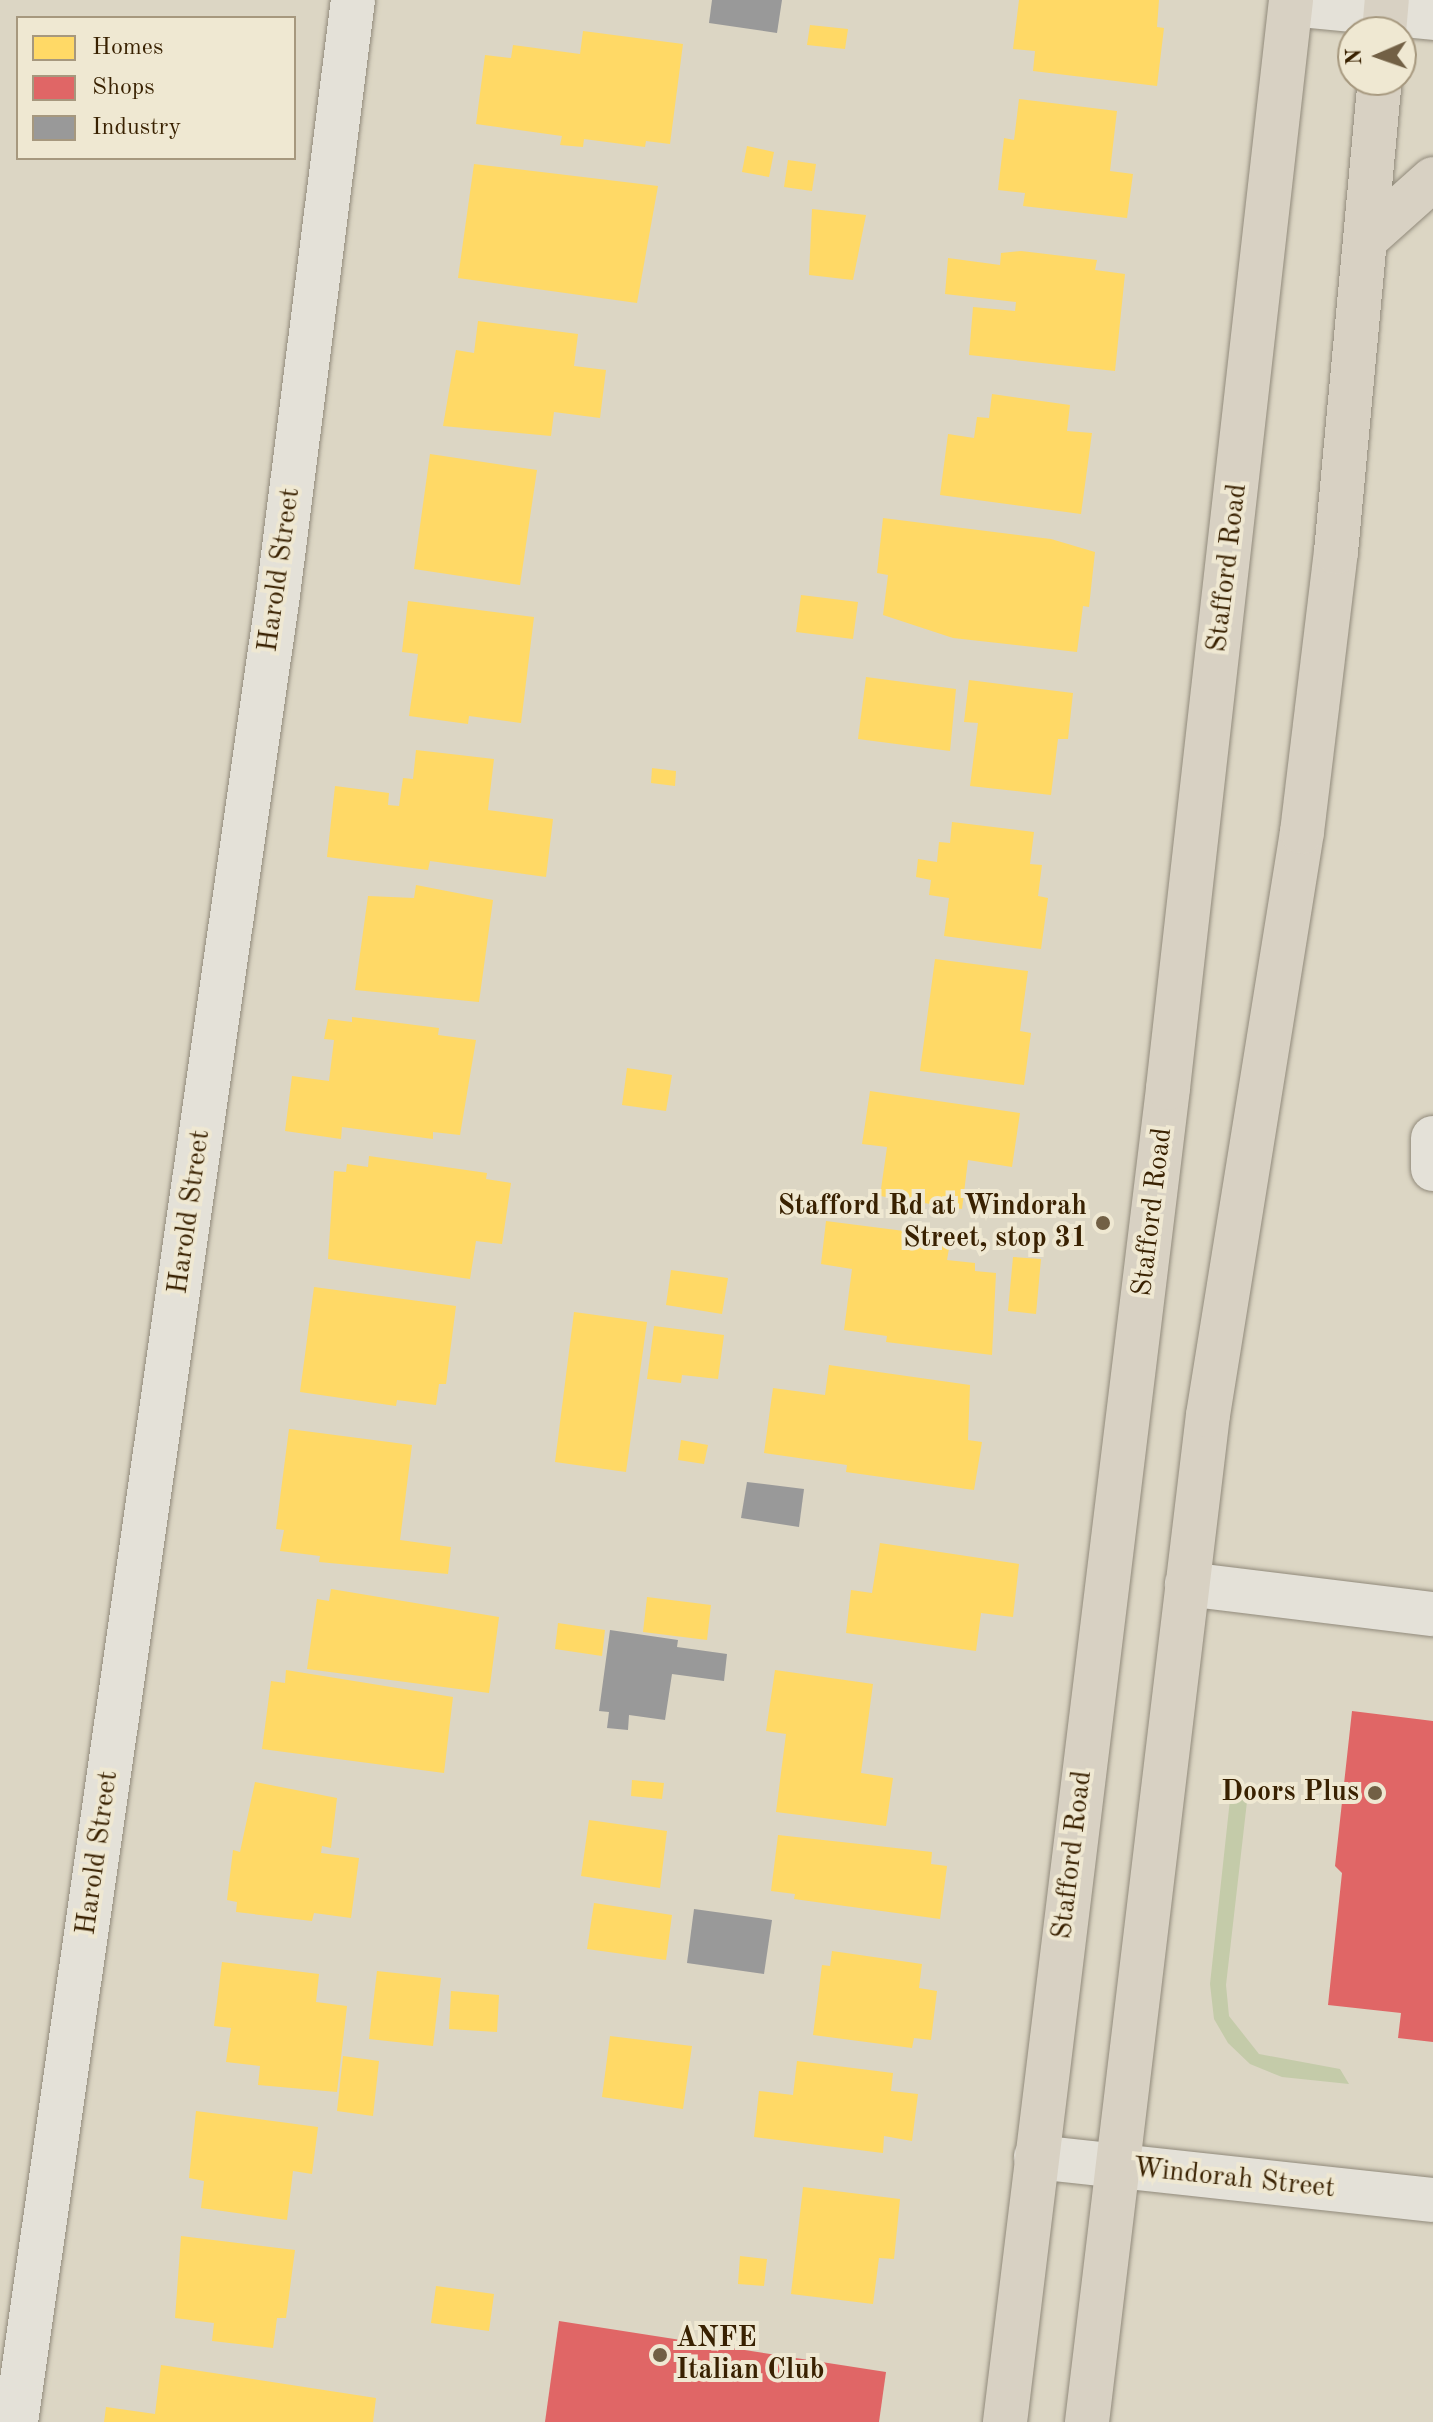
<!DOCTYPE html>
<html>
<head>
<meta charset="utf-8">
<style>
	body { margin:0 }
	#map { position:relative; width:1433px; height:2422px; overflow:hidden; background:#dcd6c4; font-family:"Old Standard TT",serif }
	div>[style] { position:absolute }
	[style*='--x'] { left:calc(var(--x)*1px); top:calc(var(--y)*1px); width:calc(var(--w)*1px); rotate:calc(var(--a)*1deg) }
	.green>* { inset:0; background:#c4cba9 }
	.homes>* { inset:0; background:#ffd966 }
	.shops>* { inset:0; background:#e06666 }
	.industry>* { inset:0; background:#999 }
	.roads { filter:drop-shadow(0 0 2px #918a7b) drop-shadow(0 0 2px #918a7b) }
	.minor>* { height:44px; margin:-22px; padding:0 22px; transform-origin:22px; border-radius:22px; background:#e4e1d8 }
	.highway>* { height:44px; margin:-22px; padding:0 22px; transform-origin:22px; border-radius:22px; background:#d8d1c3 }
	.dots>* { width:22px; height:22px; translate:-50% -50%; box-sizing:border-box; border:4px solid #efe8d2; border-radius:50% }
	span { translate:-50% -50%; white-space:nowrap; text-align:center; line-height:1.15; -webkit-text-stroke:8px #efe8d2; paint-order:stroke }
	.street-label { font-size:28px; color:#392101 }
	.poi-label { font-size:28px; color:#392101; font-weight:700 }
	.right { translate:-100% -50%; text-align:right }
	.left { translate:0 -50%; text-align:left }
	.legend { position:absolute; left:16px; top:16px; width:280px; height:144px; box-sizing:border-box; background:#efe8d2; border:2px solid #a6987e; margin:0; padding:10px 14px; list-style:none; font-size:24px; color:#392101 }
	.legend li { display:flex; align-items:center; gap:16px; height:40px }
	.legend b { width:40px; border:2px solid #a6987e }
	.north { position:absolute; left:1337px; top:16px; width:80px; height:80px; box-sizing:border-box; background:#efe8d2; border:2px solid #a6987e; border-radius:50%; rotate:268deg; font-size:22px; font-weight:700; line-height:32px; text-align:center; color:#392101 }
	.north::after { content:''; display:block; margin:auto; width:28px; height:36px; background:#726045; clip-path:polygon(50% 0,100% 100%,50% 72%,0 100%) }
</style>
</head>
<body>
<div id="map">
	<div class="green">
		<i style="clip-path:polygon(1232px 1781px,1249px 1784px,1226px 1985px,1229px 2016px,1259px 2054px,1340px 2069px,1349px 2084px,1282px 2077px,1250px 2064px,1228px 2043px,1214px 2019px,1210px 1984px)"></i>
	</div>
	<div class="homes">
		<i style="clip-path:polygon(1019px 0,1159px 0,1157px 27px,1164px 28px,1157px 86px,1033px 71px,1035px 51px,1013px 49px)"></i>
		<i style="clip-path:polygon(810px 25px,848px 29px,845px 49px,807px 45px)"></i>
		<i style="clip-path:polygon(583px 31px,683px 44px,670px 144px,646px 141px,645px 147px,584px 139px,583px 147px,560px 145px,562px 136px,476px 124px,485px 55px,511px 58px,513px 45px,580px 54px)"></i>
		<i style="clip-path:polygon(1019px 99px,1117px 111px,1110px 171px,1133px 174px,1127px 218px,1023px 206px,1025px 193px,998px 190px,1004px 138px,1014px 140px)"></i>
		<i style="clip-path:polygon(747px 146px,774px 152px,769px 177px,742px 172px)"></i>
		<i style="clip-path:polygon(788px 160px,816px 164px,812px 191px,784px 187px)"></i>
		<i style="clip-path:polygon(474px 164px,658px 186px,637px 303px,458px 278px)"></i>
		<i style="clip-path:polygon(812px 209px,866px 215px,853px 280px,809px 275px)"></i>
		<i style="clip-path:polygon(1021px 251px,1097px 260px,1095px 270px,1125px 274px,1115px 371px,969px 355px,973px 307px,1015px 311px,1016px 302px,945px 294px,948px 258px,1000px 265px,1001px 253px)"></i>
		<i style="clip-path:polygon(478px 321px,578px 334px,574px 366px,606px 370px,600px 418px,554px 412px,551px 436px,443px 426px,456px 350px,474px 353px)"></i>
		<i style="clip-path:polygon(992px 394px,1070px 405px,1067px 431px,1092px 433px,1081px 514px,940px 495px,948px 434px,974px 438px,977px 417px,989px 418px)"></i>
		<i style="clip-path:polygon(430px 454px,537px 470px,520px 585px,414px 569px)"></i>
		<i style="clip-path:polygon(883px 518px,1051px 539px,1095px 552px,1089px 607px,1083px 606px,1077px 652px,953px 638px,883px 615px,888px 575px,877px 573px)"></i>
		<i style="clip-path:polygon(801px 595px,858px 602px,853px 639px,796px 632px)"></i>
		<i style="clip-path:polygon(408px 601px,534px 617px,521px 723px,469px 716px,468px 724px,409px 716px,418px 654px,402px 652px)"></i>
		<i style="clip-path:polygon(866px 677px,956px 689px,950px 751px,858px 739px)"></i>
		<i style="clip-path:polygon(969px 680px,1073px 693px,1068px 739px,1058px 739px,1051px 795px,970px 786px,978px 723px,964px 722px)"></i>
		<i style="clip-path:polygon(416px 750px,494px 759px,488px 810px,553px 819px,546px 877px,430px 861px,428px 870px,327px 857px,335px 786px,389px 793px,388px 805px,399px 806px,403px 778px,413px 779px)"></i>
		<i style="clip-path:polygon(652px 768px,676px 771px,675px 786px,651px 783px)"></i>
		<i style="clip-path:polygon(952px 822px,1034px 832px,1030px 864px,1042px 865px,1038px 896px,1048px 898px,1041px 949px,944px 936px,949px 898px,929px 895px,931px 880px,916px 877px,918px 859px,937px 862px,939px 842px,950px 843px)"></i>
		<i style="clip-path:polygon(416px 885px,493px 900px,479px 1002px,355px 990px,368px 896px,414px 898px)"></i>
		<i style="clip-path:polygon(935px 959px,1028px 971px,1020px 1031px,1031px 1033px,1024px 1085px,920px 1071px)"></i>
		<i style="clip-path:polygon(352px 1017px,439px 1028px,438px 1035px,476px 1040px,460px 1135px,433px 1132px,433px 1139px,342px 1127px,341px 1139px,285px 1131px,292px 1076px,329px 1081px,334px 1040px,324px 1039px,328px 1019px,352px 1022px)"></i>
		<i style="clip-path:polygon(627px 1068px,672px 1075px,666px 1111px,622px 1105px)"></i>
		<i style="clip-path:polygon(870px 1091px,1020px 1113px,1012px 1167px,968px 1160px,962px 1209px,880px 1196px,887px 1147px,862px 1144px)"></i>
		<i style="clip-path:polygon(369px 1156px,487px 1173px,486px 1179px,511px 1183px,502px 1244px,476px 1241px,470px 1279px,328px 1259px,334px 1171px,346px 1172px,347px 1164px,368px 1167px)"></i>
		<i style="clip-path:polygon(826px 1221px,951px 1237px,947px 1260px,975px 1263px,975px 1271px,996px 1273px,992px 1355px,886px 1342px,887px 1336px,844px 1330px,852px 1269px,821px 1264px)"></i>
		<i style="clip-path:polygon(1013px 1257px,1041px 1259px,1036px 1314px,1008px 1311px)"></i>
		<i style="clip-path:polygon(671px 1270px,728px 1278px,722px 1314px,666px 1305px)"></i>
		<i style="clip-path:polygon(314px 1287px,456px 1306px,446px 1384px,439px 1384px,436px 1405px,397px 1400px,396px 1406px,300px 1392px)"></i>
		<i style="clip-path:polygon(574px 1312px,647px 1322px,626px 1472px,555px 1462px)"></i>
		<i style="clip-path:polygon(654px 1326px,724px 1335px,718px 1379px,682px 1375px,681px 1383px,647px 1379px)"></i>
		<i style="clip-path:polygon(829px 1365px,970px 1385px,968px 1440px,982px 1442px,974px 1490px,846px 1472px,847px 1465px,764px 1453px,773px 1388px,825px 1395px)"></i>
		<i style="clip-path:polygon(289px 1429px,412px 1445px,400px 1540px,451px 1547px,448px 1574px,319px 1562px,320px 1556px,280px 1551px,284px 1530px,276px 1529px)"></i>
		<i style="clip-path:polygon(681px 1440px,708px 1445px,704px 1464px,678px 1460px)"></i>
		<i style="clip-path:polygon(880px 1543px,1019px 1564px,1013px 1617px,981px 1613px,976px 1651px,846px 1633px,851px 1590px,872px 1593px)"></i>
		<i style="clip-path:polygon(331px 1589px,499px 1617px,489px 1693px,307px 1669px,317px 1599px,329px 1601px)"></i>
		<i style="clip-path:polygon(647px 1597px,711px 1605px,707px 1640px,643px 1632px)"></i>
		<i style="clip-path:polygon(558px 1623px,605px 1630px,602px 1656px,555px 1649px)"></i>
		<i style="clip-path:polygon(286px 1670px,453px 1697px,444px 1773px,262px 1749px,271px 1681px,285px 1683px)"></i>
		<i style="clip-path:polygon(775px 1670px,873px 1684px,861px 1773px,893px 1778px,886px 1826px,776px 1812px,786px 1734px,766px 1731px)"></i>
		<i style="clip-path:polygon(632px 1780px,664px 1783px,662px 1799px,631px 1796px)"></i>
		<i style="clip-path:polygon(255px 1782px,337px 1798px,331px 1848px,322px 1846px,321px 1853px,359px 1858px,351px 1918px,314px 1913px,312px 1921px,236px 1912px,237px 1902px,227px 1900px,233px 1850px,240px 1852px)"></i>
		<i style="clip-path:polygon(589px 1820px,667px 1831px,660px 1888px,581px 1876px)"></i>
		<i style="clip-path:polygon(778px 1835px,932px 1852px,931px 1864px,947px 1866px,940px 1919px,794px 1899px,795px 1894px,771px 1891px)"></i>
		<i style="clip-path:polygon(594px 1903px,672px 1915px,666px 1960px,587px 1949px)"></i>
		<i style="clip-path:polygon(832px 1951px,922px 1964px,919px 1988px,937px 1991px,931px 2040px,914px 2038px,912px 2048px,813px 2035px,822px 1965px,830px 1966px)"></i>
		<i style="clip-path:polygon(222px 1962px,319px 1974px,316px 2002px,347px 2006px,337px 2092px,258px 2085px,260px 2066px,226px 2062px,231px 2028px,214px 2026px)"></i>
		<i style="clip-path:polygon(377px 1971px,441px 1978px,433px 2046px,369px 2039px)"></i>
		<i style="clip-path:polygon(451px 1991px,499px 1995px,497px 2032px,449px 2029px)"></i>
		<i style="clip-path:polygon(610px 2036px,692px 2046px,683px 2109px,602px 2097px)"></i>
		<i style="clip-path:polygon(343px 2056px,379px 2061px,373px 2116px,337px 2111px)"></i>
		<i style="clip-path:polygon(797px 2061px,893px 2073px,891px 2091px,918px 2094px,912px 2141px,884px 2136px,883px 2153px,754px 2137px,759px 2091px,793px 2095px)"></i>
		<i style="clip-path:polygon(196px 2111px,318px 2127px,312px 2174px,293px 2171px,287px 2220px,201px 2208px,204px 2181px,189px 2178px)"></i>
		<i style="clip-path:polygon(803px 2187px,900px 2199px,894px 2259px,879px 2258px,873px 2304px,791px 2294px)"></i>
		<i style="clip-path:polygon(181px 2236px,295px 2250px,286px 2318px,277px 2318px,273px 2348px,212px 2341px,214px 2323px,175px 2318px)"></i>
		<i style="clip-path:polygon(740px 2256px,767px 2259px,764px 2286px,738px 2284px)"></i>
		<i style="clip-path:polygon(436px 2286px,494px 2294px,489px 2331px,431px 2323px)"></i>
		<i style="clip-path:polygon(161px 2365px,376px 2398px,373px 2422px,104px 2422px,106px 2407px,155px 2414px)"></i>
	</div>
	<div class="shops">
		<i style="clip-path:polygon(1352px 1711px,1433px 1721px,1433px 2042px,1398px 2038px,1401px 2013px,1328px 2005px,1342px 1873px,1335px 1866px)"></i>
		<i style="clip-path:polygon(559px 2321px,886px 2372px,879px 2422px,545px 2422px)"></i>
	</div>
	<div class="industry">
		<i style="clip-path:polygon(712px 0,782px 0,777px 33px,709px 23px)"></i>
		<i style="clip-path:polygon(747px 1482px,804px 1489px,799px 1527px,741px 1518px)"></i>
		<i style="clip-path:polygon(610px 1630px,678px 1640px,677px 1647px,727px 1654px,724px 1681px,672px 1674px,665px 1720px,629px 1715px,628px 1730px,607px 1728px,609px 1712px,599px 1711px)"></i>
		<i style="clip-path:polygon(694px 1909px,772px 1920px,764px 1974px,687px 1963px)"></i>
	</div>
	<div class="roads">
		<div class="minor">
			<i style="--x:1291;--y:4;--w:143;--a:5.6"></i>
			<i style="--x:1433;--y:1138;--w:31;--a:90"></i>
			<i style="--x:1187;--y:1584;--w:248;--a:7"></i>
			<i style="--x:1036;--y:2157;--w:399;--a:6.2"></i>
			<i style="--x:16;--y:2422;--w:1846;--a:-81.84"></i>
			<i style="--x:278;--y:595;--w:600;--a:-82.82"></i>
		</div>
		<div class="highway">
			<i style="--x:1384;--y:32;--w:32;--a:-85"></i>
			<i style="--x:1366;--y:239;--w:90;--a:-41.8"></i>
			<i style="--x:1005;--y:2422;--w:1344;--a:-83.03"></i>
			<i style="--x:1168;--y:1088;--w:1095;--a:-83.55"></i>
			<i style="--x:1087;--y:2422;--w:1014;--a:-83.15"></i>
			<i style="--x:1208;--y:1415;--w:591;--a:-80.84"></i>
			<i style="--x:1302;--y:832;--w:282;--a:-83.1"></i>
			<i style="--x:1336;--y:552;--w:474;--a:-84.7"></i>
		</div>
	</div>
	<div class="dots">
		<i style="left:1103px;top:1223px;background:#726045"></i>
		<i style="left:1375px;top:1793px;background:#726045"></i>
		<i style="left:660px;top:2355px;background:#726045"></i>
	</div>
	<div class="street-label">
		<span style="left:1228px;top:568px;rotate:-83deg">Stafford Road</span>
		<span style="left:280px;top:570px;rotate:-82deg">Harold Street</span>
		<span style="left:190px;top:1212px;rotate:-82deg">Harold Street</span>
		<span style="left:1153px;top:1212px;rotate:-83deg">Stafford Road</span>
		<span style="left:98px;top:1853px;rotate:-82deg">Harold Street</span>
		<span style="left:1073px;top:1855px;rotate:-83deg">Stafford Road</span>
		<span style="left:1234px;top:2179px;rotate:6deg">Windorah Street</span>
	</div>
	<div class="poi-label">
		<span class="right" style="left:1087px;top:1223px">Stafford Rd at Windorah<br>Street, stop 31</span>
		<span class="right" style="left:1359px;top:1793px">Doors Plus</span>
		<span class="left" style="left:676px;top:2355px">ANFE<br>Italian Club</span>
	</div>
	<ul class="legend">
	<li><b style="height:22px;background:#ffd966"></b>Homes</li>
	<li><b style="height:22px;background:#e06666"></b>Shops</li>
	<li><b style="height:22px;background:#999"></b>Industry</li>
	</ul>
	<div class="north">N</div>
</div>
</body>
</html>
